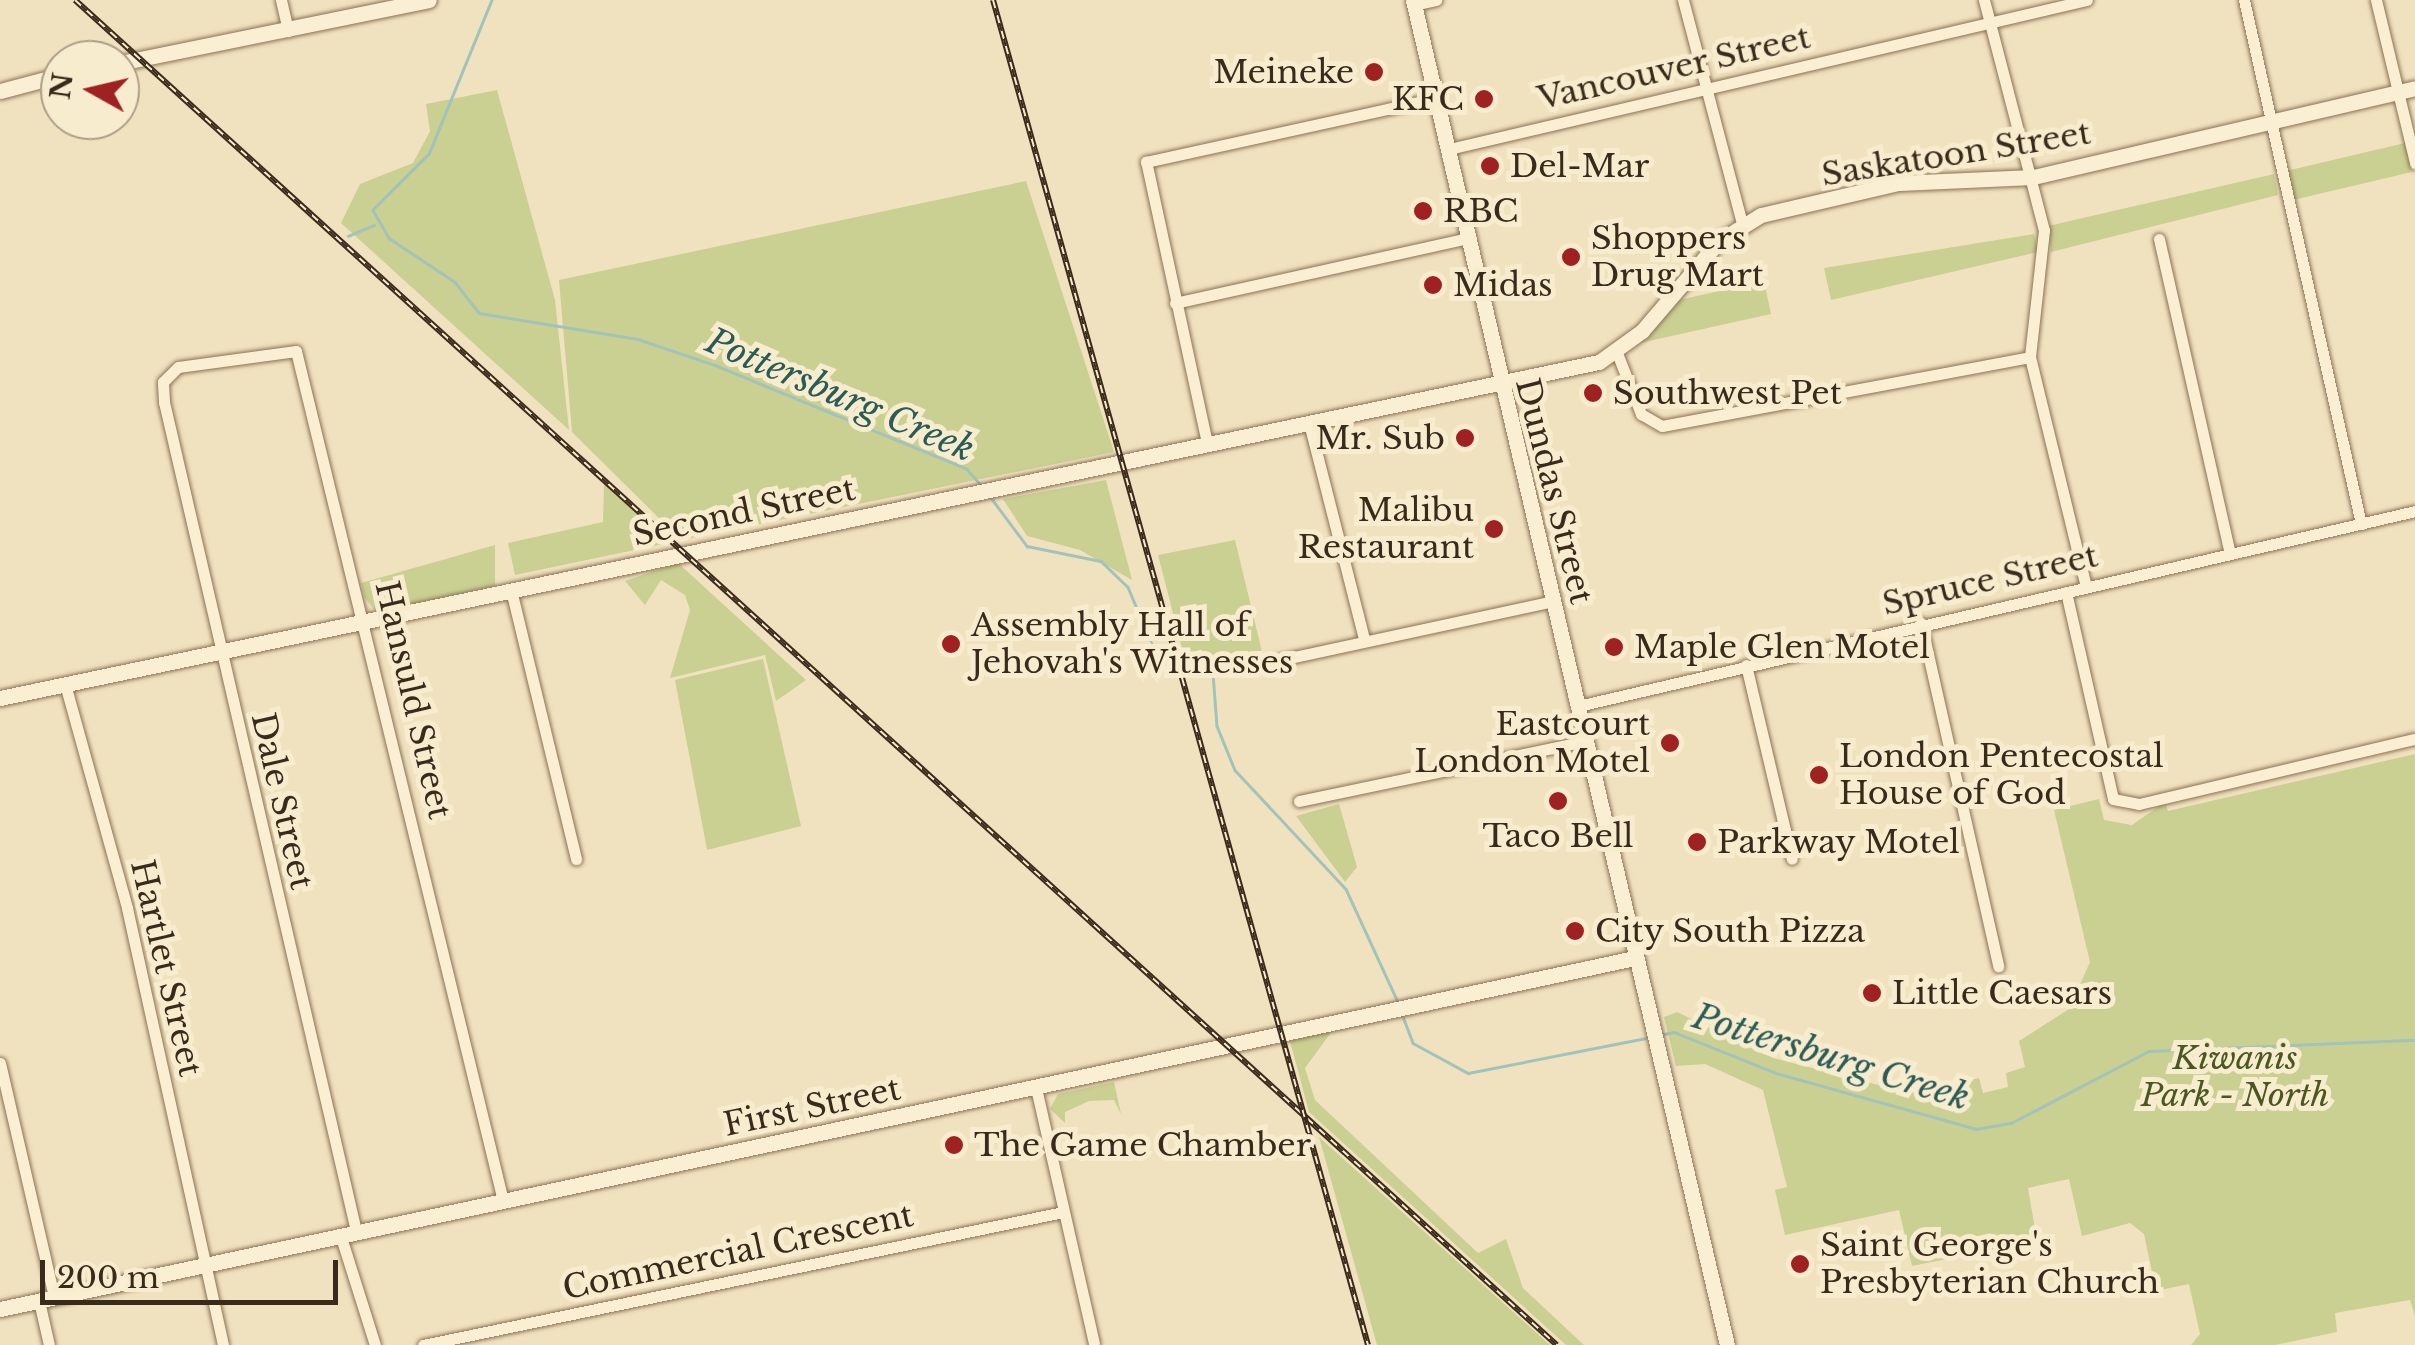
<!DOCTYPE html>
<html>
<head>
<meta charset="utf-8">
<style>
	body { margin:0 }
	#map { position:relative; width:2415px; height:1345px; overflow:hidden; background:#f1e2bf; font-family:"Libre Baskerville",serif }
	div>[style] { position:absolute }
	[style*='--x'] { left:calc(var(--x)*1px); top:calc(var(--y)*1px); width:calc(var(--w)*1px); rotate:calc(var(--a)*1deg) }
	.green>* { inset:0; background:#c9d092 }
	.stream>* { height:2.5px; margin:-1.25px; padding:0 1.25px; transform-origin:1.25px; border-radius:1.25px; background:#a2c3b9 }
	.roads { filter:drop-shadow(0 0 2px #8b7256) drop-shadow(0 0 2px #8b7256) }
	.street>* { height:11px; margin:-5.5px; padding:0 5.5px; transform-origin:5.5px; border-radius:5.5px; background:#fbefd3 }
	.secondary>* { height:15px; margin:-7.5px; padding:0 7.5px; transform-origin:7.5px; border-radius:7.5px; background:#fbefd3 }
	.rail>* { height:6px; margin-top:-3px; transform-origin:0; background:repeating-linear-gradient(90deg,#f8eccf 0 8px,#3a2a1b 0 16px); box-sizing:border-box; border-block:2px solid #3a2a1b }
	.dots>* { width:28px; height:28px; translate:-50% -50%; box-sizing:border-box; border:5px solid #f8eccf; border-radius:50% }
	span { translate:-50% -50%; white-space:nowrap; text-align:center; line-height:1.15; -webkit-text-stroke:10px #f8eccf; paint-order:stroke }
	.street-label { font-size:32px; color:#3a2a1b }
	.poi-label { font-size:32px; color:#3a2a1b }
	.right { translate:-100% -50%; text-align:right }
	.left { translate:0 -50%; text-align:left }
	.park-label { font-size:32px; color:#4a5820; font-style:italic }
	.water-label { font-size:35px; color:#295b57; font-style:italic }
	.north { position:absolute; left:40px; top:40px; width:100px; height:100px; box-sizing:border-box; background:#f8eccf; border:2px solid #ac9e87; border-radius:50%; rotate:278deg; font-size:28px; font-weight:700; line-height:40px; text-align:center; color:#3a2a1b }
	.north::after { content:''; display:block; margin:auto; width:35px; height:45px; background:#9f2122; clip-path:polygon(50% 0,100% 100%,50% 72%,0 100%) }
	.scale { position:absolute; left:40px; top:1260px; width:298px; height:45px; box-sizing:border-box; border:5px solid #3a2a1b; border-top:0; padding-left:12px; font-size:30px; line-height:35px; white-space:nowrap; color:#3a2a1b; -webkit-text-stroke:8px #f8eccf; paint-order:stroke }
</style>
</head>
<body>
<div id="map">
	<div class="green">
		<i style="clip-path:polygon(497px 90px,555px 300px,569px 430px,341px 223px,360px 184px,413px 163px,430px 131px,426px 104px)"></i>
		<i style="clip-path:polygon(2405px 143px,2412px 172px,2293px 200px,2286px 171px)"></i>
		<i style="clip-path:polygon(2274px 174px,2278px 195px,2051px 252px,2048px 226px)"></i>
		<i style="clip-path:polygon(1026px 181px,1114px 452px,681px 540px,572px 432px,559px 280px)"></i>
		<i style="clip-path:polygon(2034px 234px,2038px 252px,1831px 300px,1824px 268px)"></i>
		<i style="clip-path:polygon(1764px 281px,1771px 314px,1640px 343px,1679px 300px)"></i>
		<i style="clip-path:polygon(1106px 480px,1132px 580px,1080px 550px,1027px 536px,1003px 499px)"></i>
		<i style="clip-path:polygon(604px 484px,668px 543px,515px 575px,508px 543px,603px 522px)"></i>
		<i style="clip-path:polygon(1235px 540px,1264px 660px,1234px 668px,1182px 648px,1158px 555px)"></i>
		<i style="clip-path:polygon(495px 545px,495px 586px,376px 612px,365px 598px,361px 583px)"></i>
		<i style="clip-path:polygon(678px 563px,806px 680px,776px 701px,765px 655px,670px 678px,690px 610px,685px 595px,661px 580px,645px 605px,625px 581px)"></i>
		<i style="clip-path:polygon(763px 659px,801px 826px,707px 850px,675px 680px)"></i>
		<i style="clip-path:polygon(2415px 754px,2415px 1316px,2410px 1300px,2335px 1313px,2337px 1332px,2275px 1345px,2191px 1345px,2200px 1334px,2189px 1284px,2156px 1291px,2144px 1234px,2130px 1223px,2082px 1236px,2069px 1179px,2028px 1188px,2037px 1241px,1912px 1266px,1899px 1210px,1785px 1235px,1775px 1190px,1787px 1187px,1763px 1090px,1705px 1064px,1676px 1066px,1664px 1017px,1677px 1012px,1773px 1058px,1910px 1093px,1979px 1078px,1983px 1093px,2008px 1087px,2006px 1073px,2025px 1067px,2019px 1041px,2069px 1009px,2090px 962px,2054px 810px,2099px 799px,2104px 820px,2132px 825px,2165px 802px,2168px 811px)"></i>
		<i style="clip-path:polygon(1339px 804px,1357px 867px,1345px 882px,1296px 816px)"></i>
		<i style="clip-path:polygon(1332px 1031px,1305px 1068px,1315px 1100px,1478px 1253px,1506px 1239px,1523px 1288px,1584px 1345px,1566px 1345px,1309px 1112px,1290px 1041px)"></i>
		<i style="clip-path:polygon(1114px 1082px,1121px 1114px,1114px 1100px,1089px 1101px,1065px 1112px,1065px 1123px,1050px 1109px,1058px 1094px)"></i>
		<i style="clip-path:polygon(1319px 1137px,1550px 1345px,1377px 1345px)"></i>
	</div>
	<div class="stream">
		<i style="--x:492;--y:0;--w:166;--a:112.2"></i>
		<i style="--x:429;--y:154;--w:79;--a:135"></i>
		<i style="--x:373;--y:210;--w:32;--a:60"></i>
		<i style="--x:389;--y:238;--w:79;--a:33.7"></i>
		<i style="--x:455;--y:282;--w:39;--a:52"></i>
		<i style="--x:479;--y:313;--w:161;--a:9.3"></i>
		<i style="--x:638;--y:339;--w:81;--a:18.7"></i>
		<i style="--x:715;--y:365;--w:273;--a:22.4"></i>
		<i style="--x:967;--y:469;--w:21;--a:49"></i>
		<i style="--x:348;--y:236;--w:28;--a:-23"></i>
		<i style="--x:989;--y:495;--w:64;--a:53.3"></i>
		<i style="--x:1027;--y:546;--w:76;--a:11.5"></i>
		<i style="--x:1101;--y:561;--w:37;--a:44"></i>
		<i style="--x:1128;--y:587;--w:70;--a:67.4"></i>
		<i style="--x:1155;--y:652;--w:62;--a:19.9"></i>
		<i style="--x:1213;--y:673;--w:53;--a:85.7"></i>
		<i style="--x:1217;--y:726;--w:48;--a:67.8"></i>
		<i style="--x:1235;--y:770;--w:163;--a:47"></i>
		<i style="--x:1346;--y:889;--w:124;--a:65.3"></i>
		<i style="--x:1402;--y:1014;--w:31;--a:69"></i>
		<i style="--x:1413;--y:1043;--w:63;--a:28.6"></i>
		<i style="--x:1468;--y:1073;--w:181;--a:-11.1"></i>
		<i style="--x:1659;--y:1035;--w:15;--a:-11"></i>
		<i style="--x:1674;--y:1032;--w:110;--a:21.9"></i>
		<i style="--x:1776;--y:1073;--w:208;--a:15.6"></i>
		<i style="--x:1976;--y:1129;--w:36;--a:-10"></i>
		<i style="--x:2011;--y:1123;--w:156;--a:-27.6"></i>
		<i style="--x:2149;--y:1051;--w:266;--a:-2.4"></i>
	</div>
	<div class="roads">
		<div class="street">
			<i style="--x:281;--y:0;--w:32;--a:77"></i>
			<i style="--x:1683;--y:0;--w:232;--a:75.2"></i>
			<i style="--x:1984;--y:0;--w:238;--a:75.4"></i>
			<i style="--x:2044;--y:230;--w:128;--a:96.3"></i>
			<i style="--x:2030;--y:357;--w:237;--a:76.3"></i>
			<i style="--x:2244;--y:0;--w:537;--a:77.41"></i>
			<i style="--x:2376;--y:0;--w:168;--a:76.5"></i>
			<i style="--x:1414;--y:5;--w:23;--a:-13"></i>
			<i style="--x:1449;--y:149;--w:655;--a:-13.15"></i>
			<i style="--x:2159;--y:239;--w:322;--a:77.3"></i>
			<i style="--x:1175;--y:303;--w:300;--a:-12.5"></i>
			<i style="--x:1617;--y:353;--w:66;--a:68.5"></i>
			<i style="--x:1641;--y:414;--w:24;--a:30"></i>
			<i style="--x:1662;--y:426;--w:374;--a:-10.6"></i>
			<i style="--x:1309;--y:423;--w:223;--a:75.7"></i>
			<i style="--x:1207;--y:443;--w:288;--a:-102.2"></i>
			<i style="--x:1146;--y:162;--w:298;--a:-12.4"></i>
			<i style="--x:511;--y:590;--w:277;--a:76.4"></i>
			<i style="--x:2066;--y:592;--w:212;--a:77.2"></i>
			<i style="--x:2113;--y:799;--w:26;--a:11"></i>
			<i style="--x:2139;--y:804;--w:284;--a:-13.3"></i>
			<i style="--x:1921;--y:623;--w:352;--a:77.3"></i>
			<i style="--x:1271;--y:662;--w:289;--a:-12.2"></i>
			<i style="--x:1746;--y:665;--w:199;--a:76.7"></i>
			<i style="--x:65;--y:684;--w:232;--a:74.5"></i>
			<i style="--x:127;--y:908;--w:447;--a:77.6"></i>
			<i style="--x:1578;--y:706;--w:859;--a:-13.11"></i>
			<i style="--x:1299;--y:801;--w:293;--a:-11.8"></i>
			<i style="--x:0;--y:1063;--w:240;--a:77"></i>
			<i style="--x:1036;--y:1088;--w:262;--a:77.2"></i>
			<i style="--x:356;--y:1231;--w:851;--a:-103.04"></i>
			<i style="--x:164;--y:402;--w:20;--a:-93"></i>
			<i style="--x:163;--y:382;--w:21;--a:-45"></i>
			<i style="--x:178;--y:367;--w:119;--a:-7.7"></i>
			<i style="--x:296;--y:351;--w:875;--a:76.31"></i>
			<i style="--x:340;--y:1234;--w:116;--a:72.5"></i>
			<i style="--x:39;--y:1301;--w:45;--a:77.2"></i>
			<i style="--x:423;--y:1345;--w:654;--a:-11.74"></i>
		</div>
		<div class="secondary">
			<i style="--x:1413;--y:0;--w:1381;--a:76.86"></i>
			<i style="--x:120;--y:63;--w:315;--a:-11.5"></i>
			<i style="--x:0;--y:91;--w:62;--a:-14.9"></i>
			<i style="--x:0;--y:698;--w:1634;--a:-11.87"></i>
			<i style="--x:1599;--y:362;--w:53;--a:-35.8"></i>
			<i style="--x:1642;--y:331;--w:118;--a:-49.5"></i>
			<i style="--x:1719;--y:241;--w:49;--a:-31.8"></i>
			<i style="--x:1761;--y:215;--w:142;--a:-13.1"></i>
			<i style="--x:1899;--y:183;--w:134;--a:-2.6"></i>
			<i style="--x:2033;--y:177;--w:392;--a:-13.1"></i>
			<i style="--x:0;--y:1309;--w:1672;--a:-12.12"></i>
		</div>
	</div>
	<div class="rail">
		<i style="--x:75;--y:0;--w:2001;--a:42.23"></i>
		<i style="--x:993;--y:0;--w:1396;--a:74.42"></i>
	</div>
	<div class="dots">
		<i style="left:1374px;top:72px;background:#9f2122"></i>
		<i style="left:1484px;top:99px;background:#9f2122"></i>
		<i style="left:1490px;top:166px;background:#9f2122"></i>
		<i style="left:1423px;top:211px;background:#9f2122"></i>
		<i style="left:1571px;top:257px;background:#9f2122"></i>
		<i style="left:1433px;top:285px;background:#9f2122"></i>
		<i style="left:1593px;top:393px;background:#9f2122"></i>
		<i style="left:1465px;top:438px;background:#9f2122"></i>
		<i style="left:1494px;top:529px;background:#9f2122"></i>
		<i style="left:951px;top:644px;background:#9f2122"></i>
		<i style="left:1614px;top:647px;background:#9f2122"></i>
		<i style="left:1670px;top:743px;background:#9f2122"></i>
		<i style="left:1819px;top:775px;background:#9f2122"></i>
		<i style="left:1558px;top:801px;background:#9f2122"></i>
		<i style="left:1697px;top:842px;background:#9f2122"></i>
		<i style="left:1575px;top:931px;background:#9f2122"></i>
		<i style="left:1872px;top:993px;background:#9f2122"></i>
		<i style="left:954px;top:1145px;background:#9f2122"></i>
		<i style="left:1800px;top:1264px;background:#9f2122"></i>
	</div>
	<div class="street-label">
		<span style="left:1674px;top:68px;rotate:-13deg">Vancouver Street</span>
		<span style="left:1956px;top:154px;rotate:-9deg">Saskatoon Street</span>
		<span style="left:1554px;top:491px;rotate:76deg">Dundas Street</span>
		<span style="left:744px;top:512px;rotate:-12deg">Second Street</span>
		<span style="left:1990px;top:580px;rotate:-13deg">Spruce Street</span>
		<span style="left:413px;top:700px;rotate:77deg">Hansuld Street</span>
		<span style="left:282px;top:801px;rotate:77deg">Dale Street</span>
		<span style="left:166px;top:968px;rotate:77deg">Hartlet Street</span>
		<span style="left:812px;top:1107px;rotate:-12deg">First Street</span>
		<span style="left:738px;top:1252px;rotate:-12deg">Commercial Crescent</span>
	</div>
	<div class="poi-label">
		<span class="right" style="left:1354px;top:72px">Meineke</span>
		<span class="right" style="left:1464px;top:99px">KFC</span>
		<span class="left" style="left:1510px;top:166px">Del-Mar</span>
		<span class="left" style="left:1443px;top:211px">RBC</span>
		<span class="left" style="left:1591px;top:257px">Shoppers<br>Drug Mart</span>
		<span class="left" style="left:1453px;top:285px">Midas</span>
		<span class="left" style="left:1613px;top:393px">Southwest Pet</span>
		<span class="right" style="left:1445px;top:438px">Mr. Sub</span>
		<span class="right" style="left:1474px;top:529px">Malibu<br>Restaurant</span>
		<span class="left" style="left:971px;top:644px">Assembly Hall of<br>Jehovah's Witnesses</span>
		<span class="left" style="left:1634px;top:647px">Maple Glen Motel</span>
		<span class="right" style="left:1650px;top:743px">Eastcourt<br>London Motel</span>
		<span class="left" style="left:1839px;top:775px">London Pentecostal<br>House of God</span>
		<span style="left:1558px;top:836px">Taco Bell</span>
		<span class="left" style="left:1717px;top:842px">Parkway Motel</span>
		<span class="left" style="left:1595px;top:931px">City South Pizza</span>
		<span class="left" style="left:1892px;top:993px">Little Caesars</span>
		<span class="left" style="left:974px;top:1145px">The Game Chamber</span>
		<span class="left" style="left:1820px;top:1264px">Saint George's<br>Presbyterian Church</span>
	</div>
	<div class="park-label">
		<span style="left:2235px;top:1077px">Kiwanis<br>Park - North</span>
	</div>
	<div class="water-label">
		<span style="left:840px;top:395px;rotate:23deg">Pottersburg Creek</span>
		<span style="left:1831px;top:1057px;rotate:17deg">Pottersburg Creek</span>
	</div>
	<div class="north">N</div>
	<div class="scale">200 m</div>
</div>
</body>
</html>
